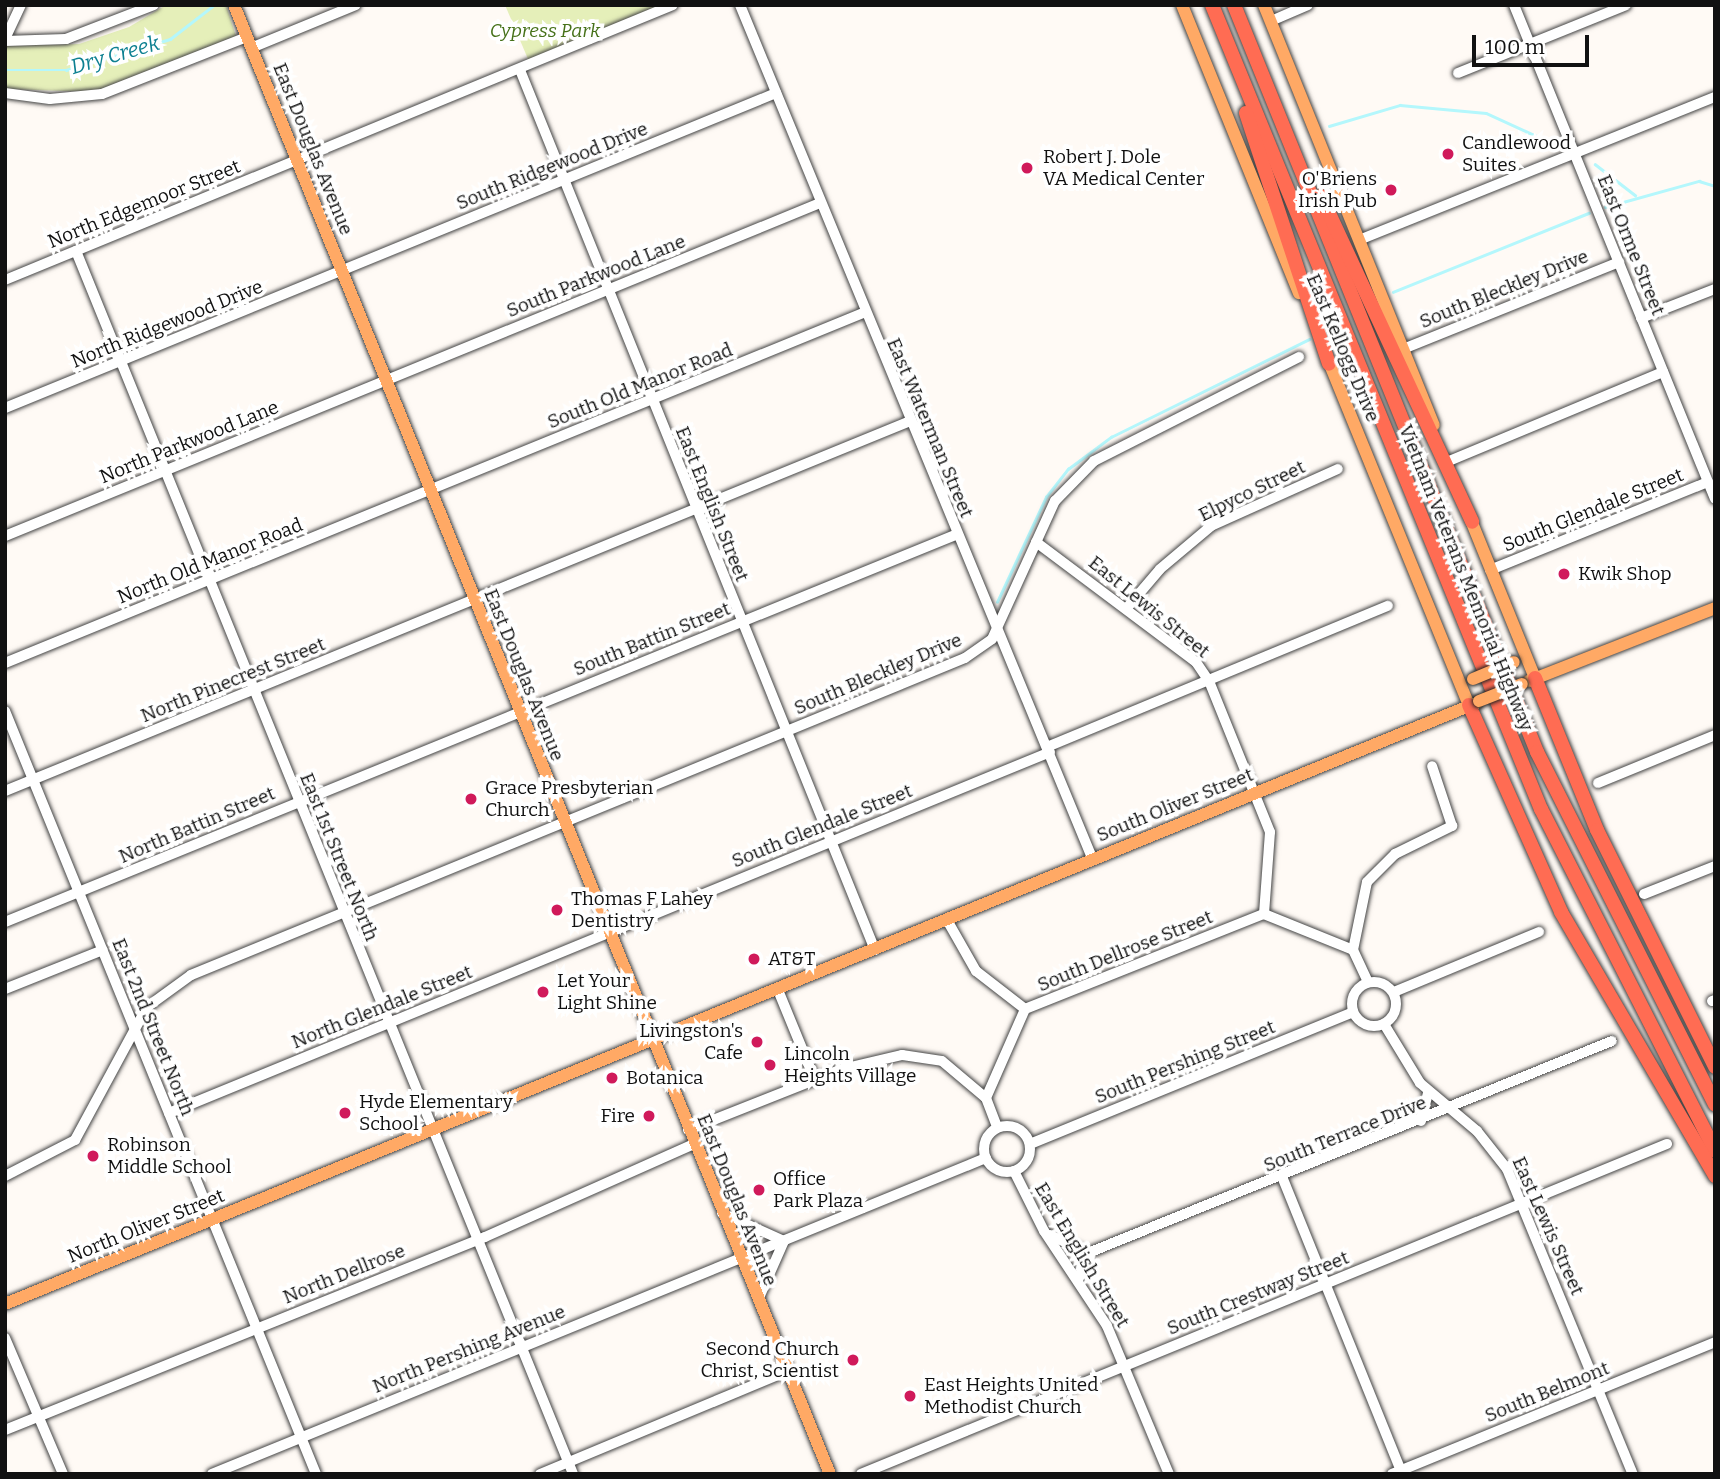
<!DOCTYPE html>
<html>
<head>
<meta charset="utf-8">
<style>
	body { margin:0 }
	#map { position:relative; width:1720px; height:1479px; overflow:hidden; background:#fffaf5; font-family:Bitter,serif }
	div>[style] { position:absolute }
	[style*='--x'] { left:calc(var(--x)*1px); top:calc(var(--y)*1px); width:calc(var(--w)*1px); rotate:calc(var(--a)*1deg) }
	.green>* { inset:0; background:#e5efb9 }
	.stream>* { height:2.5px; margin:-1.25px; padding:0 1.25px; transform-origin:1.25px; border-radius:1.25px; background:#b4f7fc }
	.roads { filter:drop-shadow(0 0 2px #444) drop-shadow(0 0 2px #444) }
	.minor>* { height:10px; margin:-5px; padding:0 5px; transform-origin:5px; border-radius:5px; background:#fff }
	.minor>.ring { margin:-5px; padding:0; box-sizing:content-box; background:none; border:10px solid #fff; border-radius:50% }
	.major>* { height:12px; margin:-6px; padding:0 6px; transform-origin:6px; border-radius:6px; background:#ffa965 }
	.highway>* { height:14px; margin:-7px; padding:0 7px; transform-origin:7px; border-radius:7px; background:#ff6c53 }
	.bridges { filter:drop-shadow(0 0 2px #222) drop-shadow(0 0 2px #222) }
	.major-bridge>* { height:12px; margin:-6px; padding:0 6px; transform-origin:6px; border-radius:6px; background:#ffa965 }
	.dots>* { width:19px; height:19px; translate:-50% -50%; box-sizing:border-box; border:4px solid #fff; border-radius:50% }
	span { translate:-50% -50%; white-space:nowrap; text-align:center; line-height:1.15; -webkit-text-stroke:7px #fff; paint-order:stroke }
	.park-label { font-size:19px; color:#467119; font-style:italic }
	.poi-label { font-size:19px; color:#111 }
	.left { translate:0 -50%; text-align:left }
	.right { translate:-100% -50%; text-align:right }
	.street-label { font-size:19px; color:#111 }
	.water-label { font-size:21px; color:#0d8091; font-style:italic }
	.frame { position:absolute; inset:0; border:7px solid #111; pointer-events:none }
	.scale { position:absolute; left:1472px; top:35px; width:117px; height:32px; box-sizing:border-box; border:4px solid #111; border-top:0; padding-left:9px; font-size:21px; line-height:24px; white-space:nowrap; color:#111; -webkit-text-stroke:5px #fff; paint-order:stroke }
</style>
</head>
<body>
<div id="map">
	<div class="green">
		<i style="clip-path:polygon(166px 5px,226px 5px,236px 36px,94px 92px,5px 89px,5px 46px,79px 44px,129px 27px)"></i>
		<i style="clip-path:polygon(505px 5px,672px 5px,531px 66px)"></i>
	</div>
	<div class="stream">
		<i style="--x:5;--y:70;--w:61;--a:0"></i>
		<i style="--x:66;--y:70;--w:109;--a:-16.6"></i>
		<i style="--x:170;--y:39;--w:56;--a:-37.7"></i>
		<i style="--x:1329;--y:126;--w:74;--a:-16.5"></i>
		<i style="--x:1400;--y:105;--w:86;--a:5.3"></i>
		<i style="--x:1486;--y:113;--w:75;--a:24.5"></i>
		<i style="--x:1595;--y:164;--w:51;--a:37.8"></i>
		<i style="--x:1605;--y:207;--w:98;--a:-15.5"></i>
		<i style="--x:1699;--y:181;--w:17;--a:17"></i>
		<i style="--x:1393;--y:292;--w:211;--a:-22"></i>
		<i style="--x:997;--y:602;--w:116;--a:-65"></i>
		<i style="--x:1046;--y:497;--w:36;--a:-52"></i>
		<i style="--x:1068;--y:469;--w:54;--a:-36.7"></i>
		<i style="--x:1111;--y:437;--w:221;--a:-26.3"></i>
	</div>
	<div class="roads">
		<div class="minor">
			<i style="--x:740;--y:5;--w:925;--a:67.57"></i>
			<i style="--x:1514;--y:5;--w:533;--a:67.86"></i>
			<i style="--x:1271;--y:21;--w:40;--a:-23.4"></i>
			<i style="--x:5;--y:39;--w:38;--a:-65"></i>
			<i style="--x:5;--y:41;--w:61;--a:-1.9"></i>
			<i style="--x:66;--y:39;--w:94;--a:-21.1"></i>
			<i style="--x:251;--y:48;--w:113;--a:-22.3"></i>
			<i style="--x:520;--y:70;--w:949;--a:68.03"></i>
			<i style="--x:1458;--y:73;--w:181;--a:-22"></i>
			<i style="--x:5;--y:93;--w:45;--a:7.6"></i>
			<i style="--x:50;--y:99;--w:52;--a:-5.5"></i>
			<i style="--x:102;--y:94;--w:156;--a:-21.5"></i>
			<i style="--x:1359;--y:240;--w:384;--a:-21.9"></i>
			<i style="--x:76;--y:251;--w:1320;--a:67.88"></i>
			<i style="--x:5;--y:280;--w:722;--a:-22.38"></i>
			<i style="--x:1641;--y:318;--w:79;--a:-21.4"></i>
			<i style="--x:1403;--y:349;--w:233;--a:-21.9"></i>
			<i style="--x:5;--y:408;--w:833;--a:-22.22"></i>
			<i style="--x:1449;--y:461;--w:232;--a:-22.6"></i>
			<i style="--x:5;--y:536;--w:880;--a:-22.22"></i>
			<i style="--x:1036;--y:542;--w:200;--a:36.9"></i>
			<i style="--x:1196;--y:662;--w:23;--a:56"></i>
			<i style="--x:1209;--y:681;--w:163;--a:68"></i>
			<i style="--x:1270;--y:832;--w:82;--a:94.2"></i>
			<i style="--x:1490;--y:570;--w:235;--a:-22"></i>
			<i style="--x:1126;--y:609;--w:52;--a:-49.6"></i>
			<i style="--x:1160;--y:569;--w:67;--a:-40.1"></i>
			<i style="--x:1211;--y:526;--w:139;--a:-24.2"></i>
			<i style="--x:5;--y:663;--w:927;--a:-22.19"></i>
			<i style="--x:5;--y:711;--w:824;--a:67.82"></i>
			<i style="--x:1047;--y:747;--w:369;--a:-22.5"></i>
			<i style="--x:1598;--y:783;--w:126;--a:-22.3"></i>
			<i style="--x:5;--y:791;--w:975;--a:-22.23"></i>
			<i style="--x:1644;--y:894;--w:76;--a:-21.5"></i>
			<i style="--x:947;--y:920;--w:59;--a:60.4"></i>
			<i style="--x:976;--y:971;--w:62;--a:37.8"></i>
			<i style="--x:5;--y:922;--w:1026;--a:-22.16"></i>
			<i class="ring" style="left:1352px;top:982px;width:34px;height:34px"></i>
			<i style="--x:1368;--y:982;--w:35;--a:-115"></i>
			<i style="--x:1353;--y:950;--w:69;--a:-78.4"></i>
			<i style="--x:1367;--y:882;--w:40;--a:-45"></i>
			<i style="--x:1395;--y:854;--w:64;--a:-26.2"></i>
			<i style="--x:1452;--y:826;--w:63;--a:-108.4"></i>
			<i style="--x:5;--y:989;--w:105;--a:-21.7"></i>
			<i style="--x:778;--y:990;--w:97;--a:67.7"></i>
			<i style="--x:1394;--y:992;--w:157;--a:-22.5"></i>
			<i style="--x:1712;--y:1001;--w:3;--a:-18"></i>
			<i style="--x:1384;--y:1024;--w:69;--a:58.6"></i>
			<i style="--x:1420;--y:1083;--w:75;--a:40.1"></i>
			<i style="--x:1477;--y:1131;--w:48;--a:51.7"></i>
			<i style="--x:1507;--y:1169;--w:330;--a:67.6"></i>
			<i style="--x:986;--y:1098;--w:31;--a:69"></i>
			<i style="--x:169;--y:1113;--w:952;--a:-22.28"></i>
			<i style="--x:1421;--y:1121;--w:30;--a:-76"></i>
			<i class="ring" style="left:984px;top:1126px;width:36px;height:36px"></i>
			<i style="--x:688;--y:1130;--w:166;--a:-21.6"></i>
			<i style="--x:842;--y:1069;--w:62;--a:-13.1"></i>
			<i style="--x:902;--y:1055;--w:40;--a:8.5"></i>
			<i style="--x:942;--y:1061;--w:57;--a:40.1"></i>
			<i style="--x:986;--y:1098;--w:97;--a:-66.3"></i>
			<i style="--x:1025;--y:1009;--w:257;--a:-21.7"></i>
			<i style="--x:1264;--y:914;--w:96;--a:22"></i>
			<i style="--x:1030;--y:1144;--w:349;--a:-22.2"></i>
			<i style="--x:1014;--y:1171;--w:67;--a:63.4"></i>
			<i style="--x:1044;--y:1231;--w:114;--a:56.4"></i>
			<i style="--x:1107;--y:1326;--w:160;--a:67.3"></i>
			<i style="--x:5;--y:1176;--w:79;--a:-27.2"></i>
			<i style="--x:75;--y:1140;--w:151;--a:-61.6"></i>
			<i style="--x:147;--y:1007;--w:54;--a:-36"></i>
			<i style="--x:191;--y:975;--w:836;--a:-22.27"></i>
			<i style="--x:965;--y:658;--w:33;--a:-35"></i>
			<i style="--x:992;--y:639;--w:152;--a:-65.5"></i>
			<i style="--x:1055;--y:501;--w:56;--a:-45.7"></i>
			<i style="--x:1094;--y:461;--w:230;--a:-26.9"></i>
			<i style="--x:1283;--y:1179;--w:318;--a:68"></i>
			<i style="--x:722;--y:1213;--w:68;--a:24.3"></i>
			<i style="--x:784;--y:1241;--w:64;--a:113.8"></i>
			<i style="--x:1050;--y:1235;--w:42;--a:25.3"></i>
			<i style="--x:1088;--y:1253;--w:30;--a:110"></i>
			<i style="--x:1088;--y:1253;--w:565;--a:-22.03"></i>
			<i style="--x:5;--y:1338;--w:148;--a:66.9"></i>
			<i style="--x:5;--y:1430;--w:517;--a:-21.9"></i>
			<i style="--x:485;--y:1237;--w:229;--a:-24"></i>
			<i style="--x:212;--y:1474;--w:836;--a:-22.21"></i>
			<i style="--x:540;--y:1474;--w:269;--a:-22.6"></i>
			<i style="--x:861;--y:1474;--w:871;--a:-22.27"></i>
			<i style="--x:1392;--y:1474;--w:349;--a:-22.2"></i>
		</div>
		<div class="major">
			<i style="--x:234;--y:5;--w:1585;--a:67.92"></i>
			<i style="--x:1182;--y:5;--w:311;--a:67.9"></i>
			<i style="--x:1264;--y:5;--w:453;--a:68"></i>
			<i style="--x:1326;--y:355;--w:378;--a:67.8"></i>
			<i style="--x:1468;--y:513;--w:178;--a:67.9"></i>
			<i style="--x:1529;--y:681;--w:200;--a:-21.4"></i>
			<i style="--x:5;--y:1304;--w:1589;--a:-22.22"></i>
		</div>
		<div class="highway">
			<i style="--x:1212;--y:5;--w:869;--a:67.75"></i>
			<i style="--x:1541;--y:809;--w:384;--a:63"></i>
			<i style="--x:1234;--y:5;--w:806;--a:67.92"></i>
			<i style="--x:1537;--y:752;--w:395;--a:63.2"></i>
			<i style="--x:1246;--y:113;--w:264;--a:71.7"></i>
			<i style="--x:1321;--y:196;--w:359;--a:65.1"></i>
			<i style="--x:1535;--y:678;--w:164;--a:67.8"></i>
			<i style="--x:1597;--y:830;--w:265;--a:63.5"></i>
			<i style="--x:1469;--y:705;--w:227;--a:66"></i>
			<i style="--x:1561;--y:912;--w:306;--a:59.7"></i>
		</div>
	</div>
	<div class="bridges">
		<div class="major-bridge">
			<i style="--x:1473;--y:679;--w:44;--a:-22.5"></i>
			<i style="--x:1479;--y:701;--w:46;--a:-21.6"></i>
		</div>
	</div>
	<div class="dots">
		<i style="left:1448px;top:154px;background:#d01a5b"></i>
		<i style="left:1027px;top:168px;background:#d01a5b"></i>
		<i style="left:1391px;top:190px;background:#d01a5b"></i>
		<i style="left:1564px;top:574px;background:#d01a5b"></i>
		<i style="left:471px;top:799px;background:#d01a5b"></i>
		<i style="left:557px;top:910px;background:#d01a5b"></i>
		<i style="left:754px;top:959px;background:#d01a5b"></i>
		<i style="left:543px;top:992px;background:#d01a5b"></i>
		<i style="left:757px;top:1042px;background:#d01a5b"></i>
		<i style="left:770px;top:1065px;background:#d01a5b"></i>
		<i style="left:612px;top:1078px;background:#d01a5b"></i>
		<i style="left:345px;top:1113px;background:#d01a5b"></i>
		<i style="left:649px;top:1116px;background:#d01a5b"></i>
		<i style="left:93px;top:1156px;background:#d01a5b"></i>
		<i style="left:759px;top:1190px;background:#d01a5b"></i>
		<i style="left:853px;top:1360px;background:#d01a5b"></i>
		<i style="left:910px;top:1396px;background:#d01a5b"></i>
	</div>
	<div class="park-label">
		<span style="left:545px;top:31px">Cypress Park</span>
	</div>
	<div class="poi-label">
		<span class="left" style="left:1462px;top:154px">Candlewood<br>Suites</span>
		<span class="left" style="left:1043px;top:168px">Robert J. Dole<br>VA Medical Center</span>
		<span class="right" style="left:1377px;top:190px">O'Briens<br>Irish Pub</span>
		<span class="left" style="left:1578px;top:574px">Kwik Shop</span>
		<span class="left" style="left:485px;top:799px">Grace Presbyterian<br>Church</span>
		<span class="left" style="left:571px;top:910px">Thomas F Lahey<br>Dentistry</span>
		<span class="left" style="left:768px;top:959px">AT&amp;T</span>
		<span class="left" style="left:557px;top:992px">Let Your<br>Light Shine</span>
		<span class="right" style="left:743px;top:1042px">Livingston's<br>Cafe</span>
		<span class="left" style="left:784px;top:1065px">Lincoln<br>Heights Village</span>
		<span class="left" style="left:626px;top:1078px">Botanica</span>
		<span class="left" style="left:359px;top:1113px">Hyde Elementary<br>School</span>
		<span class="right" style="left:635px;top:1116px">Fire</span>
		<span class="left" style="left:107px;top:1156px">Robinson<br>Middle School</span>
		<span class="left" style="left:773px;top:1190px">Office<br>Park Plaza</span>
		<span class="right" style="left:839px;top:1360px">Second Church<br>Christ, Scientist</span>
		<span class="left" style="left:924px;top:1396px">East Heights United<br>Methodist Church</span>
	</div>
	<div class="street-label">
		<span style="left:313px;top:149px;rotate:68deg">East Douglas Avenue</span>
		<span style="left:552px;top:166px;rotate:-22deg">South Ridgewood Drive</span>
		<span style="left:144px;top:204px;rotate:-22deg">North Edgemoor Street</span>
		<span style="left:1631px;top:245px;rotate:68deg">East Orme Street</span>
		<span style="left:596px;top:276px;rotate:-22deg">South Parkwood Lane</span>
		<span style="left:1504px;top:289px;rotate:-22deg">South Bleckley Drive</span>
		<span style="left:167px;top:324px;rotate:-22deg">North Ridgewood Drive</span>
		<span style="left:1343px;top:348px;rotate:67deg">East Kellogg Drive</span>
		<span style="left:640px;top:386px;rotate:-22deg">South Old Manor Road</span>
		<span style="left:930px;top:428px;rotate:67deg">East Waterman Street</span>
		<span style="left:189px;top:442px;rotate:-22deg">North Parkwood Lane</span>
		<span style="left:1252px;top:491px;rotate:-26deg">Elpyco Street</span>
		<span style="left:712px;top:504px;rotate:68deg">East English Street</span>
		<span style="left:1593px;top:510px;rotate:-22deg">South Glendale Street</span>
		<span style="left:210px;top:561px;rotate:-22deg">North Old Manor Road</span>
		<span style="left:1466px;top:578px;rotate:68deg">Vietnam Veterans Memorial Highway</span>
		<span style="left:1149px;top:607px;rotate:39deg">East Lewis Street</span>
		<span style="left:652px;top:639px;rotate:-22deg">South Battin Street</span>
		<span style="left:878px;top:674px;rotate:-23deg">South Bleckley Drive</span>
		<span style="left:524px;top:675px;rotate:68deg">East Douglas Avenue</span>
		<span style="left:233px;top:680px;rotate:-22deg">North Pinecrest Street</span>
		<span style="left:1175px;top:805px;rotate:-22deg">South Oliver Street</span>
		<span style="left:197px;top:825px;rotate:-23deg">North Battin Street</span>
		<span style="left:822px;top:826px;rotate:-22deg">South Glendale Street</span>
		<span style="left:339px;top:857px;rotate:68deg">East 1st Street North</span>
		<span style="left:1125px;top:951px;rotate:-22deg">South Dellrose Street</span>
		<span style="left:382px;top:1007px;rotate:-22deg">North Glendale Street</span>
		<span style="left:153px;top:1027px;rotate:68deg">East 2nd Street North</span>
		<span style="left:1185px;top:1062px;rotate:-22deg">South Pershing Street</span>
		<span style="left:1345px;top:1134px;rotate:-22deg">South Terrace Drive</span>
		<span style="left:737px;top:1200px;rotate:68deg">East Douglas Avenue</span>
		<span style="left:146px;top:1226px;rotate:-22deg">North Oliver Street</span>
		<span style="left:1548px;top:1226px;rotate:66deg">East Lewis Street</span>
		<span style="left:1082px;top:1255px;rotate:59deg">East English Street</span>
		<span style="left:344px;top:1274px;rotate:-22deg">North Dellrose</span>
		<span style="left:1258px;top:1293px;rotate:-22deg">South Crestway Street</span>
		<span style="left:469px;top:1349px;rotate:-22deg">North Pershing Avenue</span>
		<span style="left:1547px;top:1392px;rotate:-22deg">South Belmont</span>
	</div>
	<div class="water-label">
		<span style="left:115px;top:55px;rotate:-16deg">Dry Creek</span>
	</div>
	<div class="frame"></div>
	<div class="scale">100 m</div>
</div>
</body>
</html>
